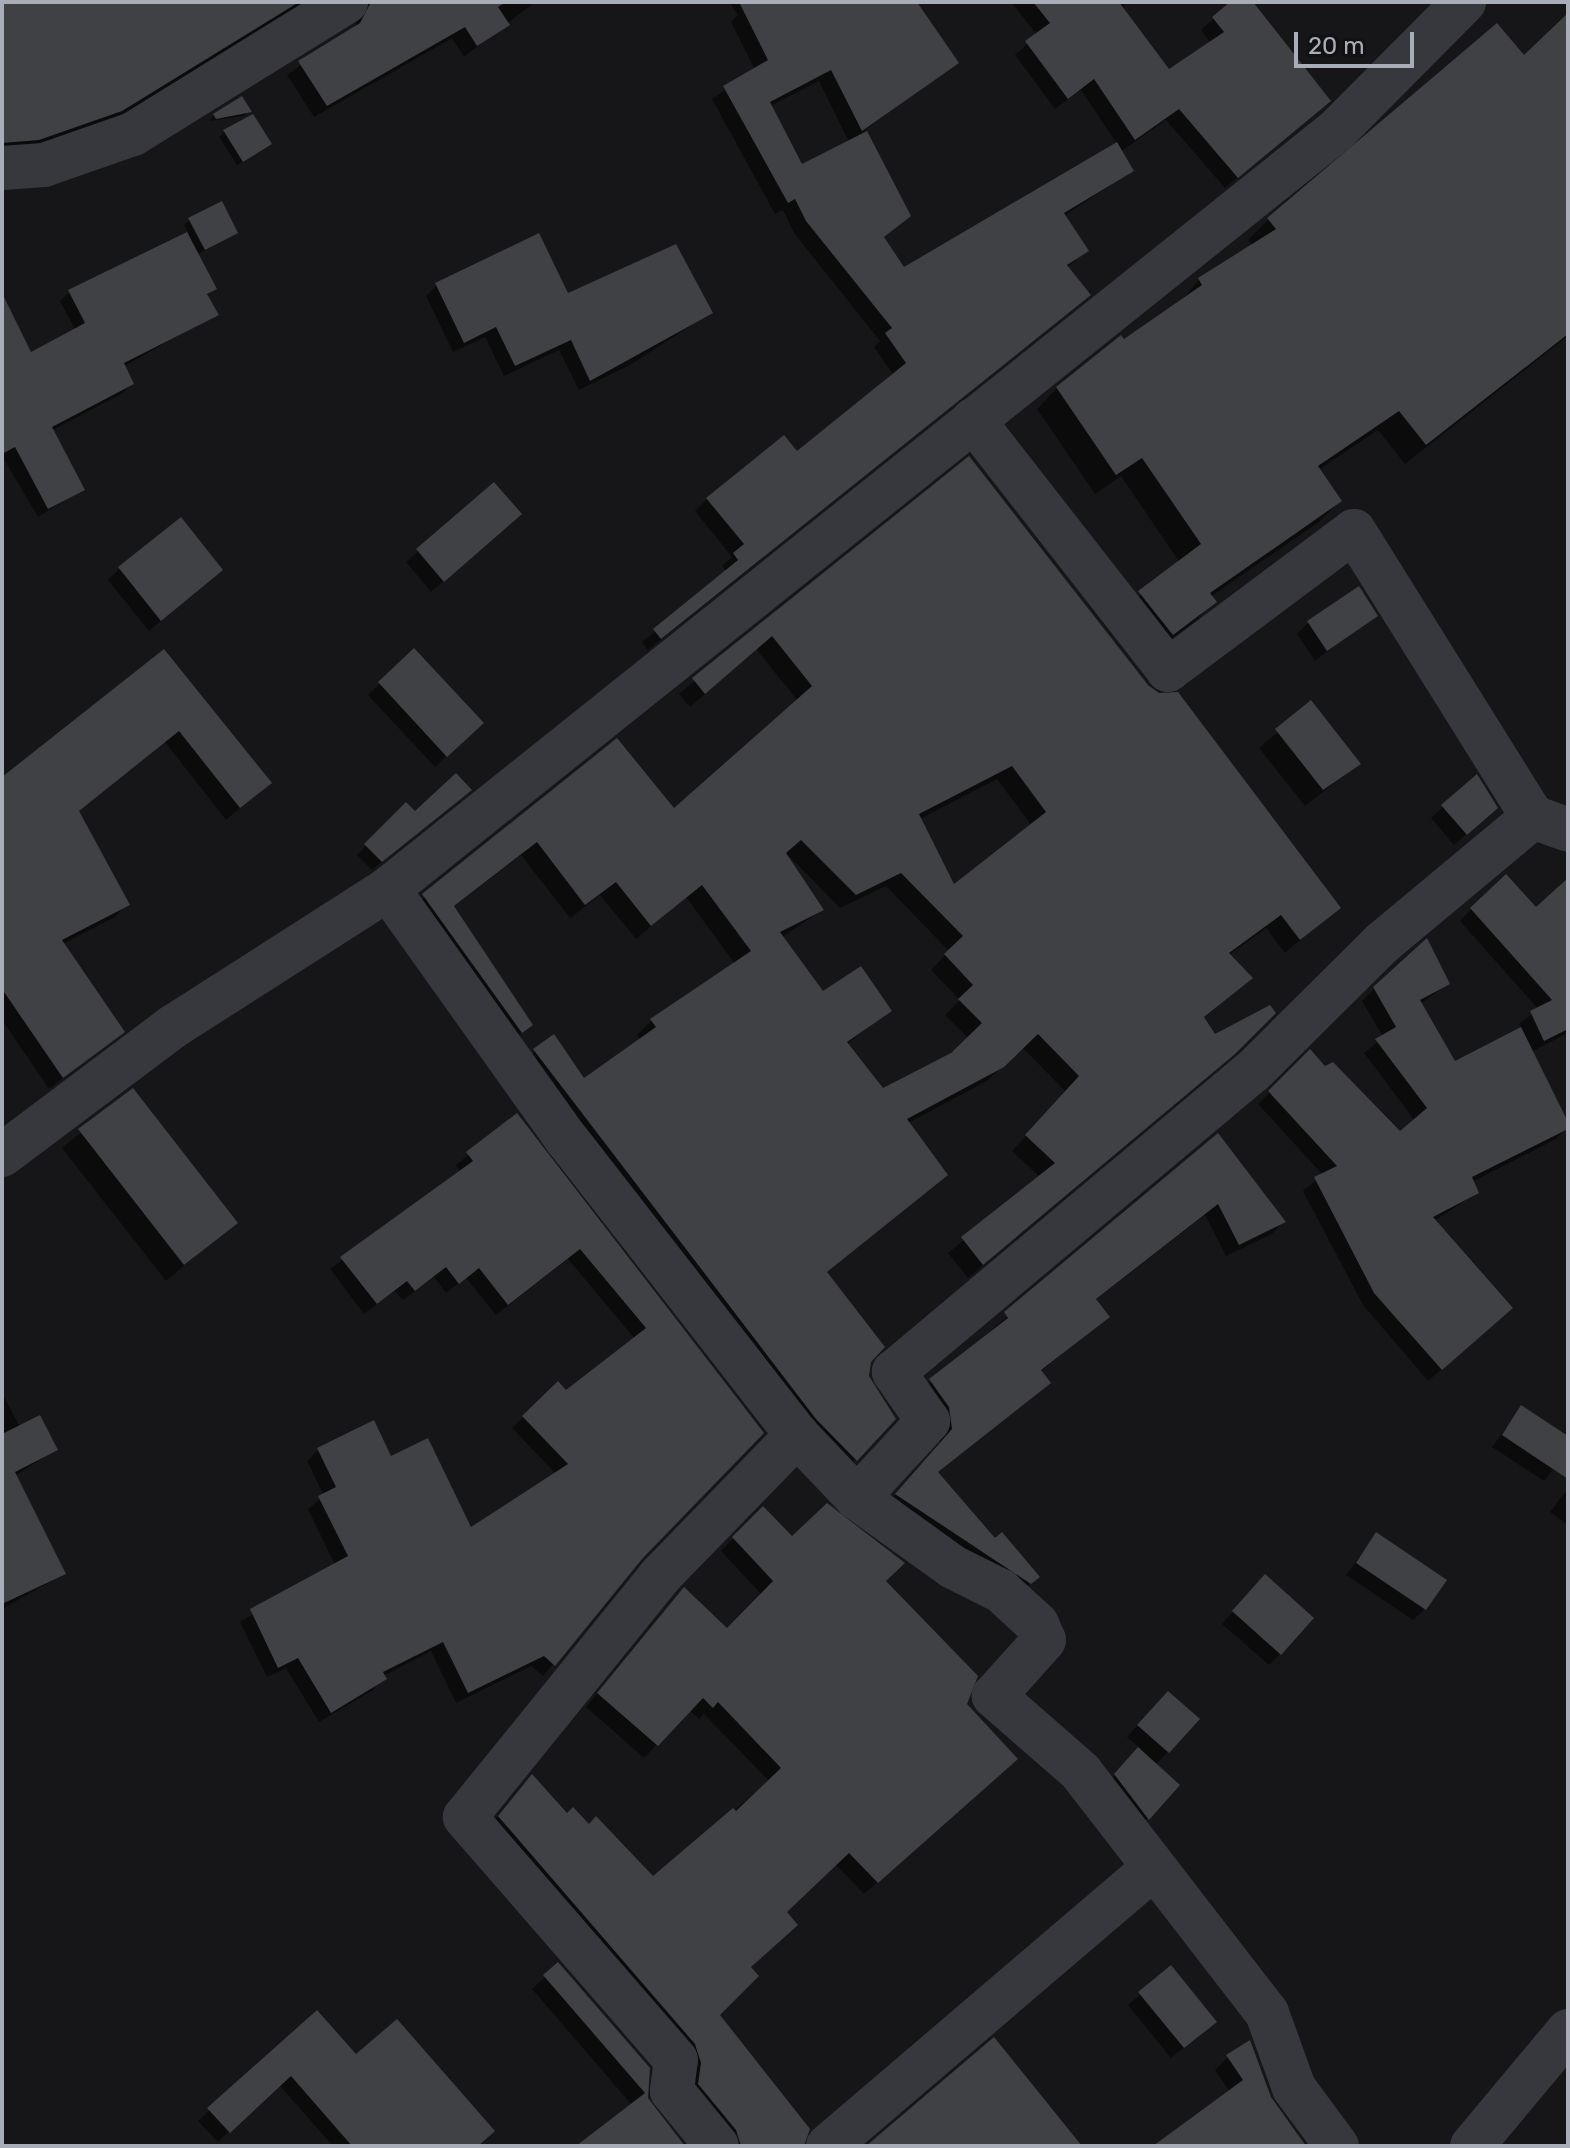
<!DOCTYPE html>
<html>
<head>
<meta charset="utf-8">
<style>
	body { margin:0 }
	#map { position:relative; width:1570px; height:2148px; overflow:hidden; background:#161618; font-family:Rubik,sans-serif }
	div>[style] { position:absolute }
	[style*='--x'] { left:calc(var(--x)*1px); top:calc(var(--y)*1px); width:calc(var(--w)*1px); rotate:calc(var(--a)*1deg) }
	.shadow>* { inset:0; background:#0007 }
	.building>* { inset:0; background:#404145 }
	.minor>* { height:44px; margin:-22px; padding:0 22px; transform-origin:22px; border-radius:22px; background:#37383d }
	span { translate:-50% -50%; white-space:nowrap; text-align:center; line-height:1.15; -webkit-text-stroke:6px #111113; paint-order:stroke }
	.frame { position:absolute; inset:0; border:4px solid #a8adb8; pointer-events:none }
	.scale { position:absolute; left:1294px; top:32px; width:120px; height:36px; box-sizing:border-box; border:4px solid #a8adb8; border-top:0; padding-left:10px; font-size:24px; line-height:28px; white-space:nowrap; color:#a8adb8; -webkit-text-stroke:6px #111113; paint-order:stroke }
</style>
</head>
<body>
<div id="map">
	<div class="shadow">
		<i style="clip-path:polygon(2px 2px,310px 2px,108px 123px,2px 155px)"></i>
		<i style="clip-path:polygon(356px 2px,535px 2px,464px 57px,452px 38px,314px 117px,287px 75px,356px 25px)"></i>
		<i style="clip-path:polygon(evenodd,729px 2px,914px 2px,956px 63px,865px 130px,909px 216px,882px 239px,903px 270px,1117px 144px,1081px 90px,1055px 109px,1015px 55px,1037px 35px,1011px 2px,1125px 2px,1123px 10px,1168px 72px,1211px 43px,1201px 30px,1214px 18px,1233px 2px,1250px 2px,1316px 113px,1225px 188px,1166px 120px,1120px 152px,1132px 171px,1064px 216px,1086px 251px,1067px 268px,1076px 307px,648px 650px,642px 642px,727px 572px,722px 566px,732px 557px,695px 511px,707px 499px,797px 454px,894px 376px,874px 347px,880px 341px,794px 233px,783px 210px,775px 214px,712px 99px,755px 70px,731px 22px,738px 15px,729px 2px,819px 81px,849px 142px,802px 167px,770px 106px,819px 81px)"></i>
		<i style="clip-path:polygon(1497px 26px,1524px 58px,1568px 33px,1568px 336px,1405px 464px,1378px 430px,1318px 470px,1340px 501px,1319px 522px,1210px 597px,1214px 602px,1194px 622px,1151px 654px,1119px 613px,1180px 563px,1121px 476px,1095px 494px,1037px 409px,1057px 388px,1180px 302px,1199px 280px,1253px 246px,1248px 240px,1268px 220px)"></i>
		<i style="clip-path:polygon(249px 111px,244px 116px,209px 121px,214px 115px)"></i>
		<i style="clip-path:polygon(224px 132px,265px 149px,237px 165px,219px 137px)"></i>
		<i style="clip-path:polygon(190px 219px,236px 232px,197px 255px,214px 288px,207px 296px,216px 314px,123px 367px,132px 383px,123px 393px,51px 431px,82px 490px,38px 517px,2px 456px,2px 326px,30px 355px,76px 331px,60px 301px,70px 292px,189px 234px,184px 225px)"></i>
		<i style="clip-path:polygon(437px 285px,710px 313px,630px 365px,579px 390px,559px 350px,504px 376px,485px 337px,453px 352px,426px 296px)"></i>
		<i style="clip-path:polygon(evenodd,969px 459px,1147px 687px,1338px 908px,1285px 953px,1266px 928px,1229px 955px,1250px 978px,1203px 1019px,1218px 1068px,968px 1278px,948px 1253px,1040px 1177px,1012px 1151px,1066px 1092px,1022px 1047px,987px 1081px,908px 1123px,946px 1175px,826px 1273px,869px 1361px,867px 1376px,894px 1419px,841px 1474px,520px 1065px,554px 1037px,584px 1081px,641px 1040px,637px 1035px,652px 1020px,735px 964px,686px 897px,636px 939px,600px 895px,570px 918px,521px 855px,452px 908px,530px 1024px,516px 1039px,409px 910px,617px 741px,674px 811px,798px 701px,756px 649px,690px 707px,679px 694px,969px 459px,997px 779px,1032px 826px,953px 887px,920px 819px,997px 779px,969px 459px,787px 854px,840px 908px,886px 886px,949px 951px,931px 970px,960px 1000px,945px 1015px,969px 1039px,952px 1054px,882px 1090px,846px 1045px,889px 1011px,823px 994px,781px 938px,822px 910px,787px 854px)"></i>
		<i style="clip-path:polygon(494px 485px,508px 525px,431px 592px,406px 562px)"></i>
		<i style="clip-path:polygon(119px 569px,221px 570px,149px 631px,108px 580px)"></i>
		<i style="clip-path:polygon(1375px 615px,1315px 661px,1297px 634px,1308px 623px)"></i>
		<i style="clip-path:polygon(414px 651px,470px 734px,435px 767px,368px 695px)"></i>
		<i style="clip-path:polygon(164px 652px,269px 783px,226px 820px,165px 742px,77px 812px,127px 904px,115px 917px,62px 944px,122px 1031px,49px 1089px,2px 1020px,2px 780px)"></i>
		<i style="clip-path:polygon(1311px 703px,1359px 764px,1305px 806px,1259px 748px)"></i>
		<i style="clip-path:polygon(1476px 777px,1484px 819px,1454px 845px,1431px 818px)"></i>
		<i style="clip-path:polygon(460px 799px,372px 870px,357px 855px,406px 805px,414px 814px)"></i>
		<i style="clip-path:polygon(1568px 880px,1568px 1033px,1531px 1052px,1568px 1127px,1556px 1139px,1472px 1182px,1477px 1193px,1434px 1221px,1498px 1320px,1428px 1381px,1363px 1305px,1303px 1191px,1323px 1175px,1258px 1104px,1310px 1052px,1400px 1134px,1415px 1121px,1364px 1053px,1383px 1037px,1362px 1001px,1375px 988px,1448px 984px,1420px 1004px,1454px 1063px,1522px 1029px,1519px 1024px,1538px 1009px,1460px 921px,1471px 909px,1535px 909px)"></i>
		<i style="clip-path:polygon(132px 1091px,235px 1223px,166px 1281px,62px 1148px)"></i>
		<i style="clip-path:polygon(517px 1116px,761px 1433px,641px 1557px,543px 1676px,531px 1666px,456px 1703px,431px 1651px,383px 1676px,373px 1690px,319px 1722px,286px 1668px,267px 1677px,240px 1622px,335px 1565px,308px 1509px,324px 1496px,307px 1461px,318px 1450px,390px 1459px,470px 1530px,556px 1474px,512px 1428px,558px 1384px,566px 1393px,635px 1339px,568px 1259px,496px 1315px,466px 1278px,446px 1293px,434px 1277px,403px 1300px,395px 1291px,364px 1314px,330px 1269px,461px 1172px,456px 1165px)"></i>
		<i style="clip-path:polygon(1218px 1136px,1284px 1221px,1272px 1234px,1226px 1256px,1205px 1215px,1094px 1301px,1107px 1317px,1040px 1372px,1049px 1383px,936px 1473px,994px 1541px,1037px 1576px,1025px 1589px,884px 1507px,940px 1443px,937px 1420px,918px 1393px)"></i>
		<i style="clip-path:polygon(2px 1393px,20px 1427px,55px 1450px,15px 1476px,64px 1574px,2px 1609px)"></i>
		<i style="clip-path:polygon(1521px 1408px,1568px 1439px,1568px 1451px,1544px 1481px,1492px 1447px)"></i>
		<i style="clip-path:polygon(1568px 1488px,1568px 1525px,1550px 1512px)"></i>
		<i style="clip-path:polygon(763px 1509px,792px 1539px,884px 1581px,1002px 1772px,864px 1894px,835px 1864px,784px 1912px,718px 2015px,803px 2146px,725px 2146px,486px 1830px,532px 1777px,567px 1816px,653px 1879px,769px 1781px,704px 1714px,699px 1719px,689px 1710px,644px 1758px,586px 1707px,671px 1603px,727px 1631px,762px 1595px,721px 1551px)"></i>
		<i style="clip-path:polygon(1376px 1535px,1425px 1609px,1413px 1620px,1346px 1575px)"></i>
		<i style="clip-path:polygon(1254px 1588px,1280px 1654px,1269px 1665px,1222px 1624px)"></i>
		<i style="clip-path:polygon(1156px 1705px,1168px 1752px,1155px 1765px,1148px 1818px,1137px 1829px,1104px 1787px,1140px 1748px,1127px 1737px)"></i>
		<i style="clip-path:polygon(558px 1965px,648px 2069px,646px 2099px,683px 2146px,580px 2146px,632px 2105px,532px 1989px)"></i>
		<i style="clip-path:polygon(1171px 1968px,1203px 2033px,1171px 2058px,1128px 2005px)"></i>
		<i style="clip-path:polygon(317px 2013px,356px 2057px,477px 2146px,333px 2146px,279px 2085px,218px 2142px,198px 2121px)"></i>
		<i style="clip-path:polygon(1228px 2057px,1272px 2104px,1303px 2146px,1156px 2146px,1230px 2092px,1215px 2070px)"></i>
	</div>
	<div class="building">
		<i style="clip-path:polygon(2px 2px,299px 2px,122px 111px,39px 140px,2px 143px)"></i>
		<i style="clip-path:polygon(371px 2px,506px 2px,498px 7px,510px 25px,477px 46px,465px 27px,327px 106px,298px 61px,360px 23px)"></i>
		<i style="clip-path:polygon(739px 2px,917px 2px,959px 63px,862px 131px,831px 70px,770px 102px,802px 164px,867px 131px,911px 216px,884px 237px,904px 267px,1117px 142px,1134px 171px,1064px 213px,1089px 251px,1067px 265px,1091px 295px,661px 639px,653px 629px,738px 560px,733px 553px,744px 544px,706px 498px,784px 435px,797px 451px,906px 363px,885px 333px,892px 328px,806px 221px,795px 199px,788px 203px,723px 86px,768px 60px)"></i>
		<i style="clip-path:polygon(1033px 2px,1119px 2px,1169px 69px,1224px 32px,1212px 17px,1230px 2px,1253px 2px,1331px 101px,1238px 178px,1179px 109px,1135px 140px,1094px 79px,1068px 99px,1025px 41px,1050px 23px)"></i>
		<i style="clip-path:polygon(1568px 13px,1568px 334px,1426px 445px,1399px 411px,1318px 466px,1342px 501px,1210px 593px,1217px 602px,1173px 635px,1138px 591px,1201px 544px,1142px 458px,1116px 475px,1056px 387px,1121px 335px,1124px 339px,1202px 285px,1198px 278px,1276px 229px,1267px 218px,1497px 23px,1524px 55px)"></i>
		<i style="clip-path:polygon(242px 96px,252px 112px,216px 119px,213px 114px)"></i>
		<i style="clip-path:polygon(253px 114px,272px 144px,243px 162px,223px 130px)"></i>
		<i style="clip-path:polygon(222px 201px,238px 233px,205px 250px,188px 218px)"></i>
		<i style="clip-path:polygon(187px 232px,217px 289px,207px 294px,219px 315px,124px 363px,134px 384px,52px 427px,85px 490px,48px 509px,15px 447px,2px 454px,2px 293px,31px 352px,85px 323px,68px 290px)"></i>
		<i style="clip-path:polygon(539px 233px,568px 293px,676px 244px,713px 313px,590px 381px,571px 340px,515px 366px,496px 327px,464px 343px,435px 283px)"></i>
		<i style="clip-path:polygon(evenodd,969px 456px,1148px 685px,1159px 693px,1178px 692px,1341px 908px,1300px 940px,1281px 915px,1229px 953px,1253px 978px,1204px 1017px,1215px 1034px,1270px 1005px,1276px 1013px,1235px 1054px,983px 1265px,961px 1237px,1055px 1163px,1025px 1135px,1079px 1076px,1038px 1034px,1004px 1067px,907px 1119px,948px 1175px,827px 1272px,885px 1347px,871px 1362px,869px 1376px,896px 1419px,857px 1461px,816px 1419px,533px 1049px,554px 1034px,584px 1078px,656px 1027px,650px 1019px,751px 951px,702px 885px,651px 926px,616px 882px,585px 905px,537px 842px,454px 906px,533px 1025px,522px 1033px,422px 894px,617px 738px,674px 808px,812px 686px,772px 636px,705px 694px,692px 678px,969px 456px,1012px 766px,1046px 812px,954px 884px,919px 814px,1012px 766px,969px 456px,801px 840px,856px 895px,901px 873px,963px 936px,944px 954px,973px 985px,958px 999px,982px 1023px,951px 1053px,883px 1088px,847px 1042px,892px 1011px,861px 966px,823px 991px,780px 932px,824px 910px,786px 853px,801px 840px)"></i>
		<i style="clip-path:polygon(494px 482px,522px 514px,444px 582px,416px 549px)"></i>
		<i style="clip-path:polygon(181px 517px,223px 570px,161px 621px,118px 567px)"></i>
		<i style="clip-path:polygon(1359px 586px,1378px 616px,1327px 651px,1307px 621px)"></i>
		<i style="clip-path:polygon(414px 648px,484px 723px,447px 757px,378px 682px)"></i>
		<i style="clip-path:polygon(164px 649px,272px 783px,240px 808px,179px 731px,79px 811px,130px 905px,62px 940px,125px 1032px,63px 1078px,2px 989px,2px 777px)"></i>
		<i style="clip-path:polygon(1311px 700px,1361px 764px,1323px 790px,1275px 729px)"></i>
		<i style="clip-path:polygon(456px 773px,472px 790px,382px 862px,364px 844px,406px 802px,415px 811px)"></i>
		<i style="clip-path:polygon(1477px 774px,1498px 808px,1467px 835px,1441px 805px)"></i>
		<i style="clip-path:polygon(1506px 874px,1536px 907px,1568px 878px,1568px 1029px,1544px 1041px,1530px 1011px,1552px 1000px,1470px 908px)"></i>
		<i style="clip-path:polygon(1427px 938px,1450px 984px,1420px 1000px,1455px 1061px,1521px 1027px,1568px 1122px,1568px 1129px,1472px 1177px,1479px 1193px,1433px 1217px,1513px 1308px,1442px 1370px,1374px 1293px,1314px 1177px,1337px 1166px,1268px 1091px,1310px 1049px,1325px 1066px,1333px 1062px,1400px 1131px,1427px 1108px,1375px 1039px,1396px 1027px,1373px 987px)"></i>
		<i style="clip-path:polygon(133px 1088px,238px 1223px,184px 1265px,78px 1129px)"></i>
		<i style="clip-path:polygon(517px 1113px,764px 1433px,642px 1559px,555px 1666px,544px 1656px,468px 1693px,443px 1642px,383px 1672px,387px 1679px,331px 1713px,298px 1658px,278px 1668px,250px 1609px,348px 1556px,318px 1496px,336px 1487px,317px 1448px,374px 1420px,391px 1456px,428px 1438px,471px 1527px,568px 1464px,522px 1416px,558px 1381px,566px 1390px,646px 1328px,580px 1249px,508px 1305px,479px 1268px,459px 1284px,446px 1267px,415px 1291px,407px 1281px,377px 1304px,340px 1257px,473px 1161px,466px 1152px)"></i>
		<i style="clip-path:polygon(1218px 1133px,1286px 1222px,1239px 1245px,1218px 1204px,1096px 1299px,1110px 1317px,1041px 1370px,1051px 1383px,938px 1472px,995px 1538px,1002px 1532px,1040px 1577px,1031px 1584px,895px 1494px,952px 1429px,949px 1407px,929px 1379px,1008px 1318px,1004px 1312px)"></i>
		<i style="clip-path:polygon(1521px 1405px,1568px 1436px,1568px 1479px,1502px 1435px)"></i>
		<i style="clip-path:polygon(40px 1415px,58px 1450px,15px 1472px,66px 1574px,2px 1604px,2px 1434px)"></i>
		<i style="clip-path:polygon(827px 1503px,905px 1563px,886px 1581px,978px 1676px,967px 1704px,1018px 1759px,878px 1883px,849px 1853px,787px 1912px,798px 1925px,751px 1967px,759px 1976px,720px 2015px,810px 2129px,804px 2146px,741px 2146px,736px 2130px,698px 2084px,701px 2063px,695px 2044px,498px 1816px,532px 1774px,567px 1813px,573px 1807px,589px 1824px,596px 1816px,653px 1876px,733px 1808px,736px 1811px,781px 1768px,718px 1702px,713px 1708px,703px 1698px,658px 1746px,597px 1693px,684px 1587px,727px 1628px,773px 1581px,732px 1537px,763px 1506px,792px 1536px)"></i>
		<i style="clip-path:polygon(1376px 1532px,1447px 1580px,1426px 1610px,1356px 1563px)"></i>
		<i style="clip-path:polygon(1265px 1574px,1314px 1618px,1281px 1655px,1232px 1611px)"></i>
		<i style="clip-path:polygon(1168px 1691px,1200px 1719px,1169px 1753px,1137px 1725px)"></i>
		<i style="clip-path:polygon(1138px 1747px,1180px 1785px,1149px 1820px,1114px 1774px)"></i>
		<i style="clip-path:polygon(558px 1962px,650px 2068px,648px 2098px,685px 2146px,576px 2146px,645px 2093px,543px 1975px)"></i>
		<i style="clip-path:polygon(1171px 1965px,1217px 2022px,1184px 2048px,1138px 1992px)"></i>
		<i style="clip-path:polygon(317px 2010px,356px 2054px,397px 2019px,495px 2131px,478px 2146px,352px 2146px,291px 2076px,230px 2133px,207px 2108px)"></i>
		<i style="clip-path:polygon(994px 2037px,1082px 2146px,866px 2146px)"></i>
		<i style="clip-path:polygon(1250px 2040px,1271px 2097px,1306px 2146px,1153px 2146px,1243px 2080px,1226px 2055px)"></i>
	</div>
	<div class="minor">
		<i style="--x:2;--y:168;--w:42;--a:-4.1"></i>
		<i style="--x:44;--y:165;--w:94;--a:-19.2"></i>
		<i style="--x:133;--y:134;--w:251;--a:-31.8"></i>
		<i style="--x:973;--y:420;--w:317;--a:52"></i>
		<i style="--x:1168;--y:670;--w:232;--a:-36.8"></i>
		<i style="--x:1354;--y:531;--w:337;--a:58"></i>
		<i style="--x:2;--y:1155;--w:215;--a:-36.9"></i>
		<i style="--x:174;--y:1026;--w:254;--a:-32.6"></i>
		<i style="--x:857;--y:1498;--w:105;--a:-47.3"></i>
		<i style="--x:928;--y:1421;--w:60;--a:-124.8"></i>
		<i style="--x:894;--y:1372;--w:467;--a:-40"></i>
		<i style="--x:1252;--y:1072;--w:183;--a:-44.8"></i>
		<i style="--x:1382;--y:943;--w:197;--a:-39.8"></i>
		<i style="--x:1533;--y:817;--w:37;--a:20"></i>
		<i style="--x:717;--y:2146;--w:71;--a:-129.3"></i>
		<i style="--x:672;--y:2091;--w:31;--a:-83"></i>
		<i style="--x:676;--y:2060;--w:322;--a:-131"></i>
		<i style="--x:465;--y:1817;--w:310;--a:-51"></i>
		<i style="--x:660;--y:1576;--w:197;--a:-45.8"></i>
		<i style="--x:828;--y:2146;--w:428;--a:-40.5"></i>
		<i style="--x:1337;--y:2146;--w:72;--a:-126.6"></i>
		<i style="--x:1294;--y:2088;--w:80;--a:-109.8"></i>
		<i style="--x:1267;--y:2013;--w:304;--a:-127.7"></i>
		<i style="--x:1081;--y:1772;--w:116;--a:-138.9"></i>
		<i style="--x:994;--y:1696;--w:75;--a:-48.2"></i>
		<i style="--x:1044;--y:1640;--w:17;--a:-114"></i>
		<i style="--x:1037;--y:1624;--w:49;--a:-137.5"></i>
		<i style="--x:1001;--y:1591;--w:54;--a:-153.4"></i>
		<i style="--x:953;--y:1567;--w:118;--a:-144.3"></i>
		<i style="--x:857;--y:1498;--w:87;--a:-133.6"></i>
		<i style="--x:797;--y:1435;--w:374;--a:-127.9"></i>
		<i style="--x:567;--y:1140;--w:308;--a:-125.5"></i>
		<i style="--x:388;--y:889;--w:1214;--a:-38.65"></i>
		<i style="--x:1336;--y:131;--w:182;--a:-45.2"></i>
		<i style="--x:1472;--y:2146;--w:150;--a:-50.1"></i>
	</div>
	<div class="frame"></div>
	<div class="scale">20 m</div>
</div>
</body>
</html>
